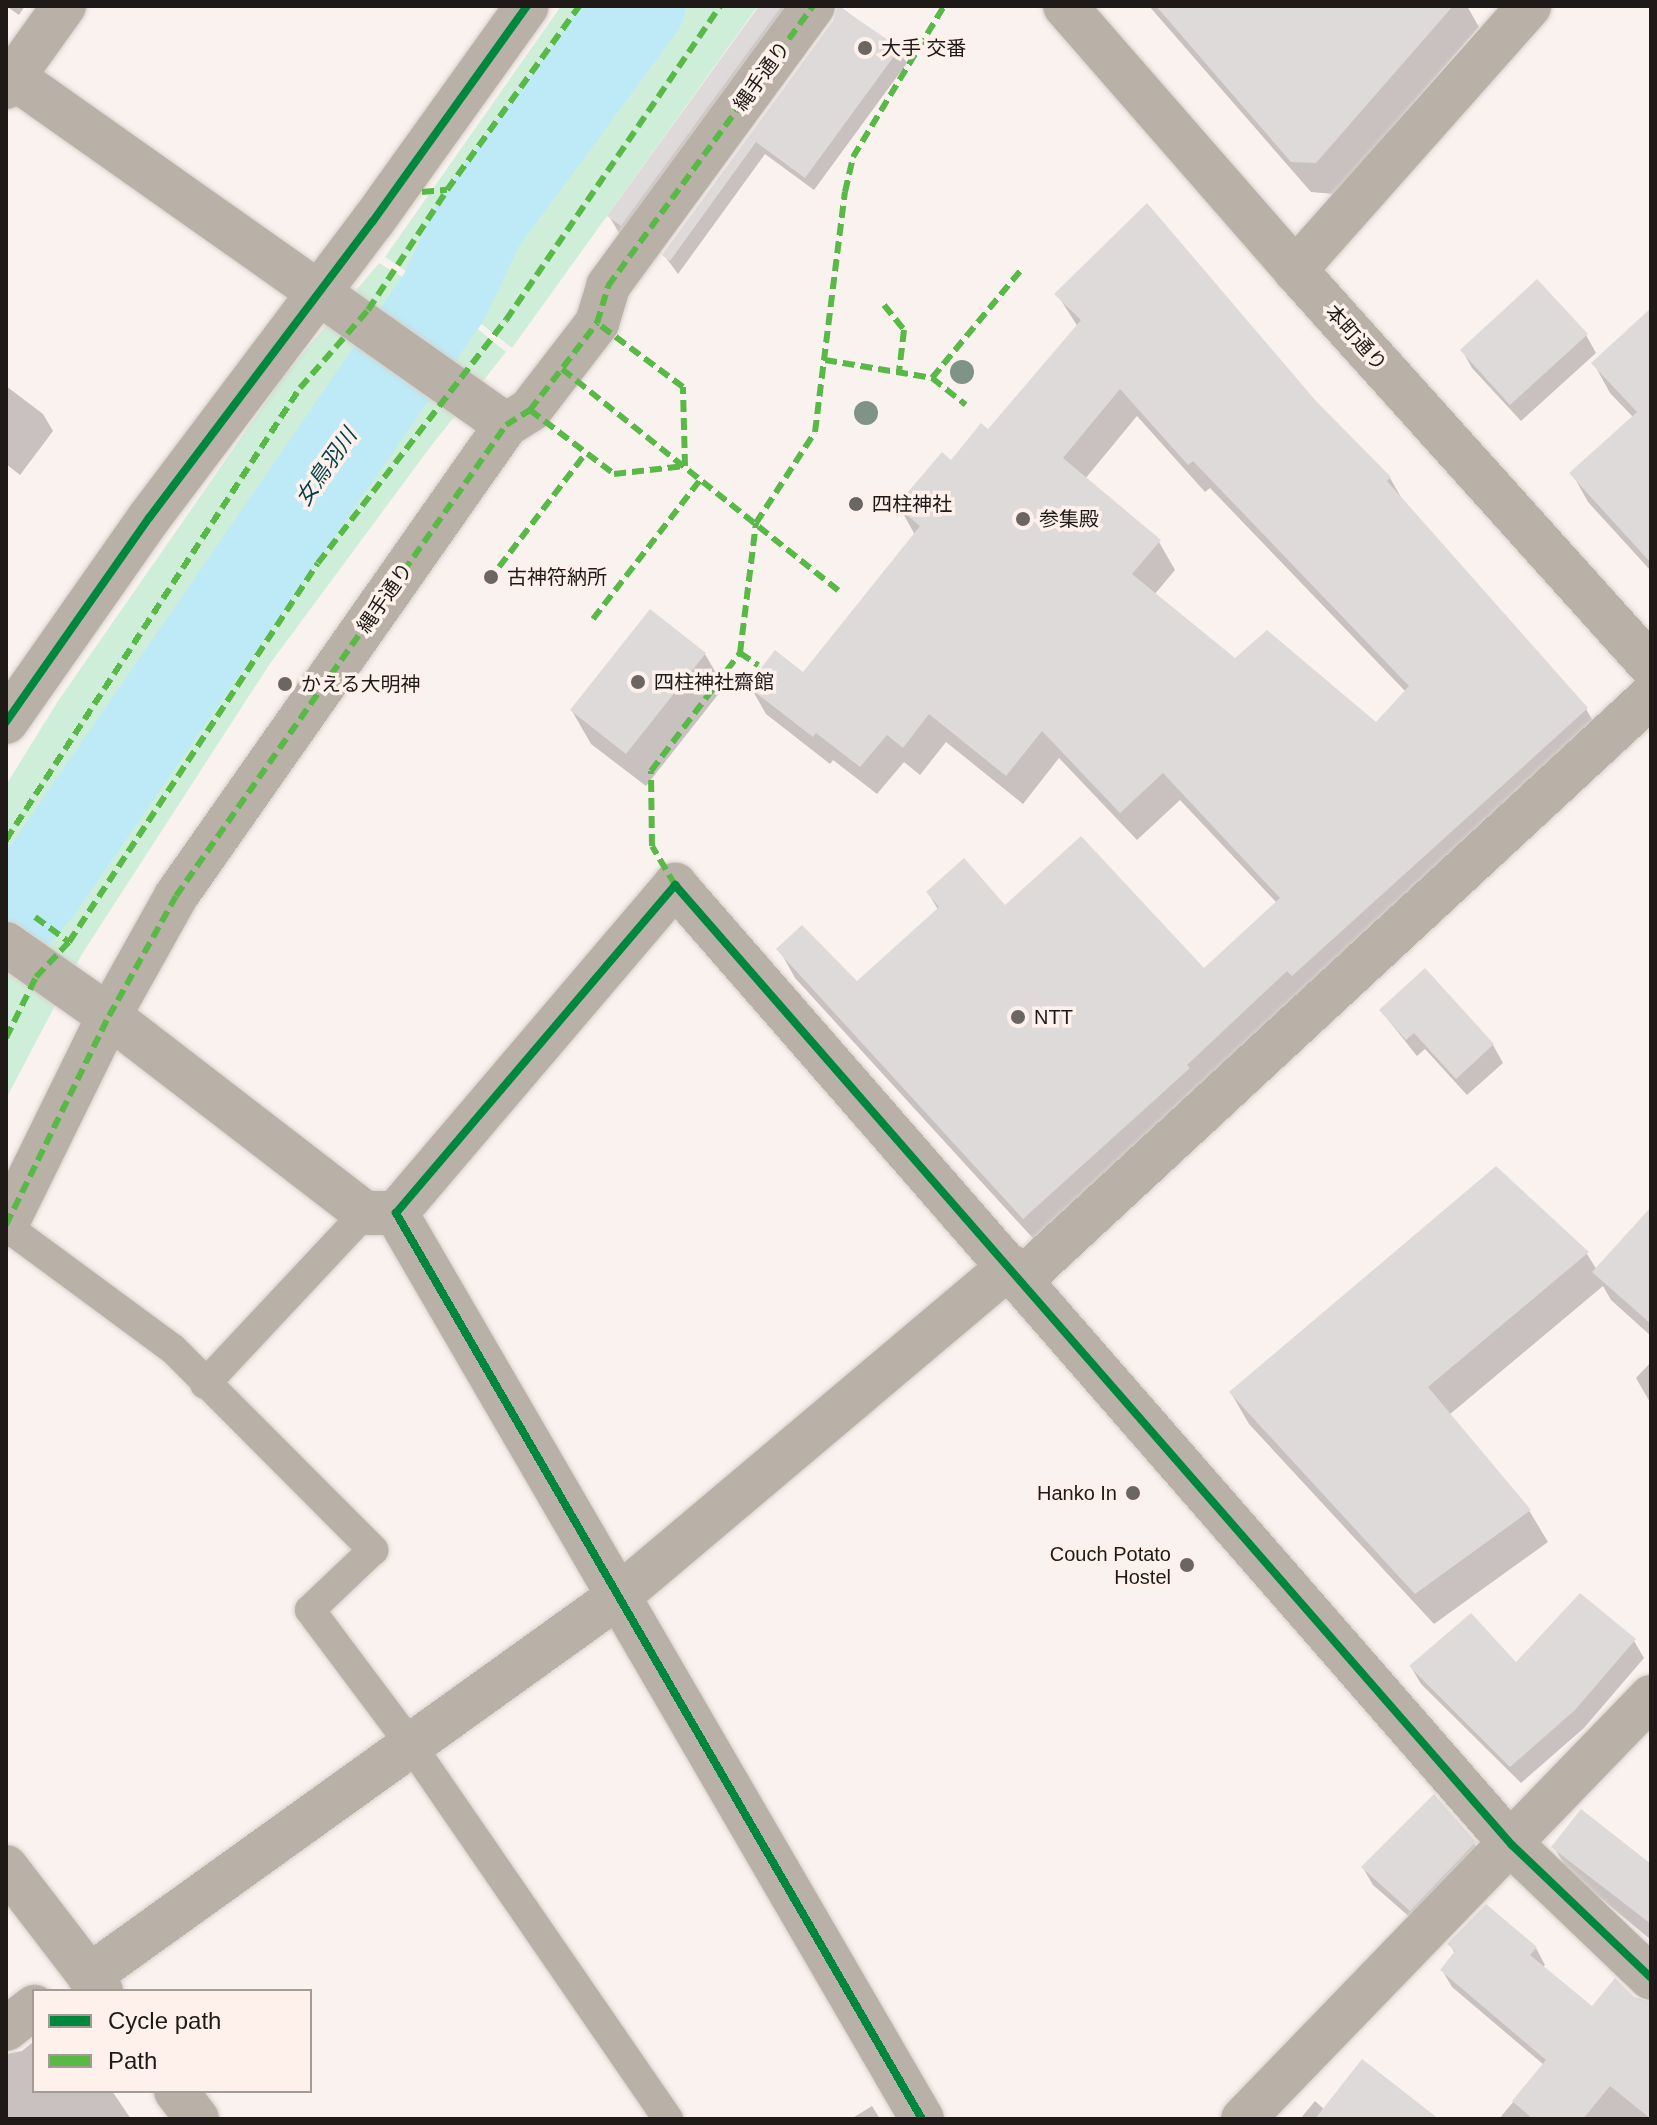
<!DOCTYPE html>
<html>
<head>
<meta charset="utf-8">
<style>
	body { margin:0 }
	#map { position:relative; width:1657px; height:2125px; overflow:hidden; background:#faf2ef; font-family:Helvetica,"Noto Sans JP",sans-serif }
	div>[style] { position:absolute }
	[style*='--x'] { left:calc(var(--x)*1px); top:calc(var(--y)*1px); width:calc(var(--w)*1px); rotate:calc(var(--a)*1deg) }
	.green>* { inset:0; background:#cfeeda }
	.shadow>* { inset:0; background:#0003 }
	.river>* { height:92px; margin:-46px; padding:0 46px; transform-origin:46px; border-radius:46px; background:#bdeaf6 }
	.building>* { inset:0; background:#dfdada }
	.roads { filter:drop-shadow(0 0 2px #d6d0cd) drop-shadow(0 0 2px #d6d0cd) }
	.service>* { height:30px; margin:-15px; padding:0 15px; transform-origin:15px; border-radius:15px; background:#b9b1a7 }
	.pedestrian>* { height:44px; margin:-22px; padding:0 22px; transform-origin:22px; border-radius:22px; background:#b9b1a7 }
	.minor>* { height:44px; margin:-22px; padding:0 22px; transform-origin:22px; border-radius:22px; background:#b9b1a7 }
	.tertiary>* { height:44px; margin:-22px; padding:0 22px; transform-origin:22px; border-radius:22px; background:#b9b1a7 }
	.quiet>* { height:6px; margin-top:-3px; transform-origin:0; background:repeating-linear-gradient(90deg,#58b947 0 12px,transparent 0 18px) }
	.cycleway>* { height:8px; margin:-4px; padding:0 4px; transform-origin:4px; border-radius:4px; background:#00873e }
	.trees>* { width:24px; height:24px; margin:-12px; border-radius:50%; background:#7f9386 }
	.dots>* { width:22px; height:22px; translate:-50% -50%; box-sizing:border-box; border:4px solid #fef1eb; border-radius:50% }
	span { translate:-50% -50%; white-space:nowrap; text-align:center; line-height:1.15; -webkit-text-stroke:7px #fef1eb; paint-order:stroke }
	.poi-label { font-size:20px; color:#1f1a17 }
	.left { translate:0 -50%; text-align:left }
	.right { translate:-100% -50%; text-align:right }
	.street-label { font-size:20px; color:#1f1a17 }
	.water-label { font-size:22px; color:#023f4c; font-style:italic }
	.frame { position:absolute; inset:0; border:8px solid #1f1a17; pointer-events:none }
	.legend { position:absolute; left:32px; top:1989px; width:280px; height:104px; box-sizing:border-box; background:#fef1eb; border:2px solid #a59b96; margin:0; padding:10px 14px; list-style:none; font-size:24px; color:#1f1a17 }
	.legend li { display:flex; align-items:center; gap:16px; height:40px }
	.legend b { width:40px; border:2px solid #a59b96 }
</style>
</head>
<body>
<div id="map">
	<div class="green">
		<i style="clip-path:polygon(561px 6px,600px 6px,515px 120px,422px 282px,385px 257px)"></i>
		<i style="clip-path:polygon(669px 6px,758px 6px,512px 348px,474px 318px,491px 274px,566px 174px,584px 114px)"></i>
		<i style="clip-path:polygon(379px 263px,420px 287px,378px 368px,28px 881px,6px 908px,6px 785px,58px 701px,284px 376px)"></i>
		<i style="clip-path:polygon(473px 325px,506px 352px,431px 446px,269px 665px,82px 954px,6px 1099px,6px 972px,50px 927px,301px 549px,418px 414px)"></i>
	</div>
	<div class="shadow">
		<i style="clip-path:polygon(6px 6px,25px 6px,19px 15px)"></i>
		<i style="clip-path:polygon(761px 6px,807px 6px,631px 242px,619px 233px,609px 216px)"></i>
		<i style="clip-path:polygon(839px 6px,899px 50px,907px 63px,814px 190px,765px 154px,678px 274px,664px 255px,835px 22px)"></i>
		<i style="clip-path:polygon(1149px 6px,1467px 6px,1479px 27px,1334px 194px,1311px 192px)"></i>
		<i style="clip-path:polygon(evenodd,1057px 294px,1315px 402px,1390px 478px,1405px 504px,1586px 709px,1603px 738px,1040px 1246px,795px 978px,779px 949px,857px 983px,939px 911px,928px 893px,1004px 907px,1204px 970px,1277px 903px,1180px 800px,1137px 840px,1059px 758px,1023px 804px,946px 742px,920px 775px,904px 762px,877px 794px,833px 760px,830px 764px,766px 714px,750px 686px,803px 675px,915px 535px,899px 506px,988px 432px,1078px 327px,1057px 294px,1137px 416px,1205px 492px,1210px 488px,1406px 692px,1376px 725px,1235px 661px,1154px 595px,1175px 570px,1159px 542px,1085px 479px,1137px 416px)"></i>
		<i style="clip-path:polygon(1651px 313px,1651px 571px,1588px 502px,1572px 473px,1634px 418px,1610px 393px,1594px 364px)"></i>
		<i style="clip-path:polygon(1586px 335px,1596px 353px,1521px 421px,1472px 368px,1462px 350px)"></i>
		<i style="clip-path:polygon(6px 386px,43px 414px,53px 431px,20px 475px,6px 464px)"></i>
		<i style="clip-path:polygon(705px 654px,724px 687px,646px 786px,591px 744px,572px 711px)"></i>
		<i style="clip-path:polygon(1425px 971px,1493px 1045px,1503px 1063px,1467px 1095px,1425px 1049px,1417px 1056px,1381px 1011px)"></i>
		<i style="clip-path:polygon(1496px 1169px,1587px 1254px,1597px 1270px,1651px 1210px,1651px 1336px,1611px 1300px,1603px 1286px,1449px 1415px,1530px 1512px,1548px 1542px,1434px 1624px,1249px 1424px,1231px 1393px)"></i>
		<i style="clip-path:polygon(1651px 1362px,1651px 1404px,1636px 1378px)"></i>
		<i style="clip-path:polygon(1634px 1641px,1644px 1658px,1584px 1728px,1521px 1783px,1421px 1684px,1411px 1667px,1516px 1664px)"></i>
		<i style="clip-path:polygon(1474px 1843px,1485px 1860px,1421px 1927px,1373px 1885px,1363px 1868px)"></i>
		<i style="clip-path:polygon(1554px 1847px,1648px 1864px,1651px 1860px,1651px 1940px,1568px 1871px)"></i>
		<i style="clip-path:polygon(1450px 1944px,1536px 1948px,1545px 1965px,1542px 1968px,1592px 2009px,1651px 2017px,1651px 2119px,1499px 2119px,1544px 2065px,1452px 1987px,1442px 1970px,1455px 1954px)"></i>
		<i style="clip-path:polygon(34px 2041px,34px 2091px,112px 2091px,131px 2119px,6px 2119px,6px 2054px,22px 2051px)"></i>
		<i style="clip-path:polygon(1315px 2101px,1325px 2110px,1435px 2119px,1300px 2119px)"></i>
		<i style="clip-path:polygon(872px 2106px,880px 2119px,851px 2119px)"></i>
	</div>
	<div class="river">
		<i style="--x:6;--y:924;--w:48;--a:-49.3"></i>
		<i style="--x:37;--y:888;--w:718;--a:-55.45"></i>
		<i style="--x:444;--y:297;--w:82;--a:-64.7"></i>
		<i style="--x:479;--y:223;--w:270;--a:-53.6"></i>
	</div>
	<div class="building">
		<i style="clip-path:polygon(759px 6px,782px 6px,621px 226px,607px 216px)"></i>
		<i style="clip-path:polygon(838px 6px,900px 48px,805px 178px,756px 142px,670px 261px,662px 255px,833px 21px)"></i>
		<i style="clip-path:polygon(1156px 6px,1453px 6px,1316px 163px,1291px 162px)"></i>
		<i style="clip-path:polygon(evenodd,1147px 203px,1316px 401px,1391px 477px,1387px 481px,1588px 708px,1292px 976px,1287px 971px,1187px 1065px,1190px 1068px,1023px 1219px,776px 949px,802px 925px,857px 981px,939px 907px,926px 892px,964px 858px,1005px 905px,1081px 836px,1204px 968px,1280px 898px,1163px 773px,1120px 813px,1042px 731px,1006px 776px,929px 714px,903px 748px,887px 735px,860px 767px,816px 733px,813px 737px,747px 686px,775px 650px,803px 672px,920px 526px,896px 506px,942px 452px,951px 460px,981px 423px,988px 429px,1081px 320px,1054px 294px,1147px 203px,1120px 389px,1188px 465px,1193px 461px,1409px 686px,1376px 722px,1267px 630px,1235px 658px,1132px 574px,1161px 540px,1063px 458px,1120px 389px)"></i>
		<i style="clip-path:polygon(1537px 279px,1588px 334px,1510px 405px,1460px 350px)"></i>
		<i style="clip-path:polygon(1651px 308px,1651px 563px,1569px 473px,1637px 412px,1591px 363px)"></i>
		<i style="clip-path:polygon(650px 609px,706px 653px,626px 754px,570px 710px)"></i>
		<i style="clip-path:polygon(1425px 968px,1494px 1044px,1456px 1079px,1414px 1033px,1406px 1040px,1379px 1010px)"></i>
		<i style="clip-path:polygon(1496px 1166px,1589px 1252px,1428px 1387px,1531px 1510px,1415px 1594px,1229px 1392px)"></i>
		<i style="clip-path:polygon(1651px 1207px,1651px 1324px,1592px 1272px)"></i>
		<i style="clip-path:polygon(1580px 1593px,1636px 1639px,1575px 1710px,1510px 1767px,1409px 1666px,1471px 1613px,1516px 1662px)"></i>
		<i style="clip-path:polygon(1434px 1794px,1476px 1842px,1410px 1911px,1361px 1867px)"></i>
		<i style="clip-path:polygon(1581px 1809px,1651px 1864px,1651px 1924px,1551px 1847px)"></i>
		<i style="clip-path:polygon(1486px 1904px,1537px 1947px,1530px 1955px,1592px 2006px,1615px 1978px,1634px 1997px,1651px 2002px,1651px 2119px,1610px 2086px,1583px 2119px,1533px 2119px,1512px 2101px,1546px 2060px,1440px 1970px,1455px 1951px,1447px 1944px)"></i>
		<i style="clip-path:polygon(1362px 2059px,1439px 2119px,1315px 2119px)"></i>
	</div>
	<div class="roads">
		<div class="service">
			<i style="--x:6;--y:1226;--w:207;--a:36.4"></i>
			<i style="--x:173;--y:1349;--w:284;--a:45.1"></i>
			<i style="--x:373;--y:1550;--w:87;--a:136.4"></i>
			<i style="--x:310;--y:1610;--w:169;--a:53.2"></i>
			<i style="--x:411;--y:1745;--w:454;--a:55.5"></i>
			<i style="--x:205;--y:1384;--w:234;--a:-46.9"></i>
		</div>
		<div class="pedestrian">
			<i style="--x:6;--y:1225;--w:233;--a:-63.8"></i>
			<i style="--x:109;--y:1016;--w:137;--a:-60.8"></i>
			<i style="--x:176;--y:896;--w:575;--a:-54.98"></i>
			<i style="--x:506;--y:425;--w:28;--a:-32"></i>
			<i style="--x:530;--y:410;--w:110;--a:-52.4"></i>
			<i style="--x:597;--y:323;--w:39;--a:-73"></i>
			<i style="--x:608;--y:286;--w:347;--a:-53.8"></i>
		</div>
		<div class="minor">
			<i style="--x:6;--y:72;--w:612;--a:35.22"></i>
			<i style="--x:6;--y:87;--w:100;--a:-54.4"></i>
			<i style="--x:6;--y:722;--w:249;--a:-55"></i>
			<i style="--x:149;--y:518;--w:372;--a:-53"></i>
			<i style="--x:373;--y:221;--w:264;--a:-54.4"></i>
			<i style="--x:6;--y:944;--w:126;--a:35"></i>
			<i style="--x:109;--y:1016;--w:323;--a:37.6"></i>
			<i style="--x:365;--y:1213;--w:31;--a:0"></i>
			<i style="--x:1022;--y:1279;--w:858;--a:-42.83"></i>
			<i style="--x:6;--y:1867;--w:156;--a:52.5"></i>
			<i style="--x:89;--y:1976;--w:654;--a:-35.66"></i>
			<i style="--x:620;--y:1595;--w:510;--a:-40.15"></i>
			<i style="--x:6;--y:2029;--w:36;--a:-38"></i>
			<i style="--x:176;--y:2091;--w:35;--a:53"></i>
			<i style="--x:922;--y:2119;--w:1048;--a:-120.14"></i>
			<i style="--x:396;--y:1213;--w:431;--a:-49.6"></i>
			<i style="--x:675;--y:885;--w:1274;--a:48.92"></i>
			<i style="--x:1512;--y:1845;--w:192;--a:43.7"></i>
			<i style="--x:1243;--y:2119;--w:587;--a:-45.97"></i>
		</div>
		<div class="tertiary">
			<i style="--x:1065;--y:6;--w:350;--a:48.9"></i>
			<i style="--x:1295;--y:270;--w:532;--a:48.04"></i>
			<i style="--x:1295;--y:270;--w:353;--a:-48.4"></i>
		</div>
	</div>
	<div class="quiet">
		<i style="--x:422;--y:192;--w:25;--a:-5"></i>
		<i style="--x:447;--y:190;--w:226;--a:-54.3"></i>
		<i style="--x:884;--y:305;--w:32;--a:51"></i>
		<i style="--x:904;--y:330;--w:42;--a:96.8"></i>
		<i style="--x:825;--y:360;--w:109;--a:9.5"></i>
		<i style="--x:932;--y:378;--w:43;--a:38.5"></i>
		<i style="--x:562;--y:369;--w:354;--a:38.7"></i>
		<i style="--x:932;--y:378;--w:141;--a:-50.5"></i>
		<i style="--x:530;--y:410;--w:106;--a:37.3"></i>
		<i style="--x:614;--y:474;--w:71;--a:-6.4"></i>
		<i style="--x:685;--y:466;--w:79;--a:-91.5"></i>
		<i style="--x:683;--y:387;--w:107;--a:-143.3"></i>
		<i style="--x:499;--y:567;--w:143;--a:-52.7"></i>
		<i style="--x:593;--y:619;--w:177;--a:-52.4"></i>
		<i style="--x:740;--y:653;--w:22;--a:34"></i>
		<i style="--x:6;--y:840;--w:539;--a:-56.96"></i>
		<i style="--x:300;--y:388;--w:103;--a:-48.9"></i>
		<i style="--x:368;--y:310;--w:144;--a:-56.6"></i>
		<i style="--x:675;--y:885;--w:45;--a:-120.5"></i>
		<i style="--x:652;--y:846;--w:75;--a:-90.8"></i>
		<i style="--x:651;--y:771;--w:148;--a:-53"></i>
		<i style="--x:740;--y:653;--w:131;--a:-83"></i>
		<i style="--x:756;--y:523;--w:108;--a:-57"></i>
		<i style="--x:815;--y:432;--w:242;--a:-82.9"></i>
		<i style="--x:845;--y:192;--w:36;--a:-77"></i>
		<i style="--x:853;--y:157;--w:176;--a:-58.9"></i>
		<i style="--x:35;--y:917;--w:42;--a:36.3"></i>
		<i style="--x:6;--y:1038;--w:68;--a:-63.8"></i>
		<i style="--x:36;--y:977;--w:48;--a:-46.7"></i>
		<i style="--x:69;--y:942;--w:453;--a:-56.7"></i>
		<i style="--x:318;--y:563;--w:307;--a:-52.3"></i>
		<i style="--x:506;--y:320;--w:380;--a:-55.7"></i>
		<i style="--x:6;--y:1225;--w:233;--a:-63.8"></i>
		<i style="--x:109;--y:1016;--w:137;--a:-60.8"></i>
		<i style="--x:176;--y:896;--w:575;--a:-54.98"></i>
		<i style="--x:506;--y:425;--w:28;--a:-32"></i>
		<i style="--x:530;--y:410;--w:110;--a:-52.4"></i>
		<i style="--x:597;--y:323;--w:39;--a:-73"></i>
		<i style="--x:608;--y:286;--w:347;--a:-53.8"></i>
	</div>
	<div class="cycleway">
		<i style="--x:6;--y:722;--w:249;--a:-55"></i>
		<i style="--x:149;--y:518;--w:372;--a:-53"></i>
		<i style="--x:373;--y:221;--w:264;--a:-54.4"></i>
		<i style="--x:922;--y:2119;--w:1048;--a:-120.14"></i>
		<i style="--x:396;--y:1213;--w:431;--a:-49.6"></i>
		<i style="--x:675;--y:885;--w:1274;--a:48.92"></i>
		<i style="--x:1512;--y:1845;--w:192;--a:43.7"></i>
	</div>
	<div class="trees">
		<i style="left:962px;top:372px"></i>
		<i style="left:866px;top:413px"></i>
	</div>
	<div class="dots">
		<i style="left:865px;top:48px;background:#6c6663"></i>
		<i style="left:856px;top:504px;background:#6c6663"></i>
		<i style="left:1023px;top:519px;background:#6c6663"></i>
		<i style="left:491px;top:577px;background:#6c6663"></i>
		<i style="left:638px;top:682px;background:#6c6663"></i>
		<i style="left:285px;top:684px;background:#6c6663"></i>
		<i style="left:1018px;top:1017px;background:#6c6663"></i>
		<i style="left:1133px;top:1493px;background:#6c6663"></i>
		<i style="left:1187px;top:1565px;background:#6c6663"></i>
	</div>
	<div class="poi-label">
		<span class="left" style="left:881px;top:48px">大手 交番</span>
		<span class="left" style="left:872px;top:504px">四柱神社</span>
		<span class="left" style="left:1039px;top:519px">参集殿</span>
		<span class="left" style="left:507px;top:577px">古神符納所</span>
		<span class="left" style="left:654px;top:682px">四柱神社齋館</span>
		<span class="left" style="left:301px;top:684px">かえる大明神</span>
		<span class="left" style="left:1034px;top:1017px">NTT</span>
		<span class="right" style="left:1117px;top:1493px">Hanko In</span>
		<span class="right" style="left:1171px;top:1566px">Couch Potato<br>Hostel</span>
	</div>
	<div class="street-label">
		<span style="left:762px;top:76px;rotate:-54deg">縄手通り</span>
		<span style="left:1356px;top:338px;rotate:48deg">本町通り</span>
		<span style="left:385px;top:598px;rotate:-55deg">縄手通り</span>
	</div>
	<div class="water-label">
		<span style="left:326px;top:467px;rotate:-55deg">女鳥羽川</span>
	</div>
	<div class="frame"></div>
	<ul class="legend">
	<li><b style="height:10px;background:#00873e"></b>Cycle path</li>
	<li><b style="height:10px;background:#58b947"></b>Path</li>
	</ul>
</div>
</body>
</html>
